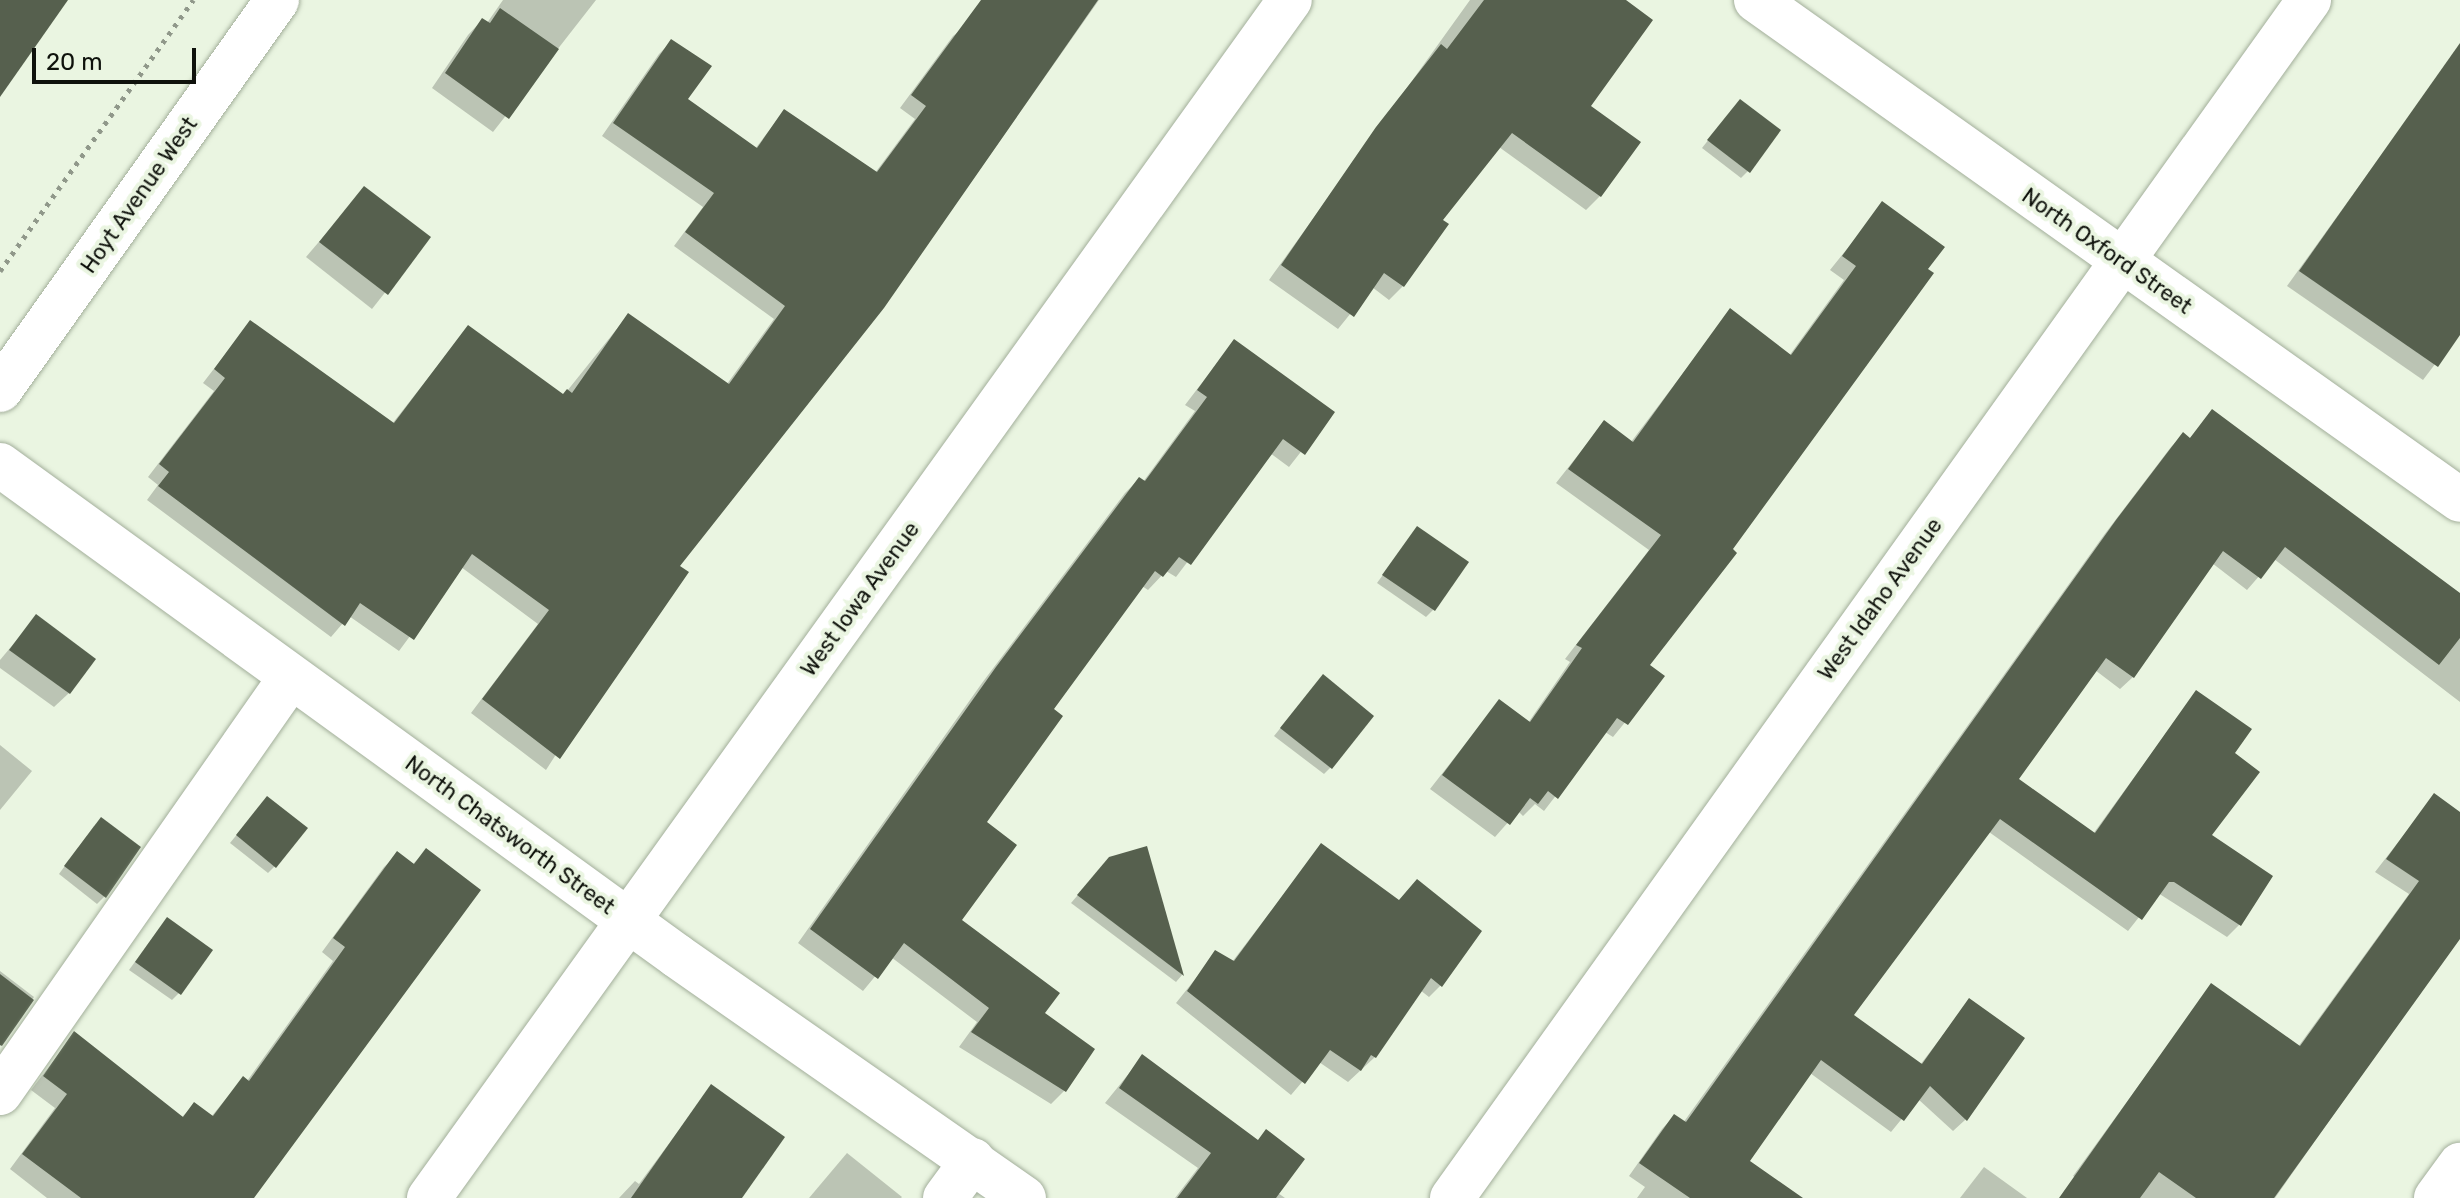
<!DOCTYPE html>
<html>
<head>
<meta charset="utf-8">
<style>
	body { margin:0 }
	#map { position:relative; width:2460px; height:1198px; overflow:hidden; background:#eaf5e1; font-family:Rubik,sans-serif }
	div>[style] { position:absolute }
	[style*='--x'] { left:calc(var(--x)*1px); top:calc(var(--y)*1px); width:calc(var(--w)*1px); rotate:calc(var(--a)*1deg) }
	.shadow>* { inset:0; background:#0003 }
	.building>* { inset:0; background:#56604e }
	.path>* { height:5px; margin-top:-2.5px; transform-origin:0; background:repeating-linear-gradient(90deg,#90988a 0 4px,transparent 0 10px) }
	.roads { filter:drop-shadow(0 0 2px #a3af9b) drop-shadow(0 0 2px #a3af9b) }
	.minor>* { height:44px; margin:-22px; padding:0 22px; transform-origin:22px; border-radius:22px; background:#fff }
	span { translate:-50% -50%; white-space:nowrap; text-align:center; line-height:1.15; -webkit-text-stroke:8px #eaf5e1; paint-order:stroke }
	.street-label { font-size:22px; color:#0f120c }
	.scale { position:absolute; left:32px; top:48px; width:164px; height:36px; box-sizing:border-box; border:4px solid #0f120c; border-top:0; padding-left:10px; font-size:24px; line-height:28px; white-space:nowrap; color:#0f120c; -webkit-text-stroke:6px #eaf5e1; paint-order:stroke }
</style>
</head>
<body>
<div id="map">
	<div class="shadow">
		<i style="clip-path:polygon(503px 0,596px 0,493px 132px,432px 88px,468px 35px,482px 20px,487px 23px)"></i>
		<i style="clip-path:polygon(1000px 0,1099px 0,883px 307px,677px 566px,546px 770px,471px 713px,538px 624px,461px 567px,399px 651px,349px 616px,331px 637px,147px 500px,158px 485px,148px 477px,214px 391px,203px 383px,250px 322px,392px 424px,468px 327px,563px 396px,628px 315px,727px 384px,774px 319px,674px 246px,703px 207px,602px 136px,659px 54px,671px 42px,685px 99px,755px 149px,784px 111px,875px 173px,915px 119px,900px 108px,953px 36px)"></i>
		<i style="clip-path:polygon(1470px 0,1622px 0,1588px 106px,1600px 196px,1586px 210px,1499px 147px,1440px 221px,1403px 286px,1389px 300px,1372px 287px,1338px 329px,1269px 280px)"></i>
		<i style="clip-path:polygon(2460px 46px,2460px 331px,2423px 380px,2287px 286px)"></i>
		<i style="clip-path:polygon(1733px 109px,1748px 171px,1741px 178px,1702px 148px)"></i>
		<i style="clip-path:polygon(364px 189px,428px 238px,372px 309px,306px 257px)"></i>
		<i style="clip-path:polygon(1883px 204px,1942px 248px,1648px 665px,1662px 677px,1613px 737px,1605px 732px,1544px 811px,1535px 804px,1523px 816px,1518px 811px,1495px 837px,1430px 789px,1499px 701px,1528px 723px,1570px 662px,1565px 659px,1649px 550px,1556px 483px,1604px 422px,1631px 442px,1730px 311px,1789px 356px,1844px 280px,1830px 270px)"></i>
		<i style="clip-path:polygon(1234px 341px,1332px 412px,1289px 467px,1270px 453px,1176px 577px,1166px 571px,1148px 590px,1142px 586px,1052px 710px,984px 822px,959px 920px,1042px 1014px,1064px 1091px,1051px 1104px,959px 1047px,977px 1022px,891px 957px,863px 991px,798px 943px,982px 683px,1125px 493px,1139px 479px,1143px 482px,1195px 411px,1185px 405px)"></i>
		<i style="clip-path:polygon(2213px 412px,2460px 595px,2460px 702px,2274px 559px,2247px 590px,2212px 563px,2133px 677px,2120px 689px,2095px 670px,2017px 780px,2093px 834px,2196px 692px,2233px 754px,2209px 835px,2270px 876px,2239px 925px,2227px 937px,2158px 893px,2128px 931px,1989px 832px,1851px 1016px,1920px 1065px,1969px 1001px,2022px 1038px,1965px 1120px,1953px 1131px,1918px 1099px,1891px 1132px,1810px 1073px,1747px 1162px,1763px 1198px,1637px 1198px,1645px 1187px,1629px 1176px,1662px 1129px,1674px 1116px,1683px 1123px,2104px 535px,2171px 447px,2183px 435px,2189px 439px)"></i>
		<i style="clip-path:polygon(1417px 528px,1433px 610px,1426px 617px,1377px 583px)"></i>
		<i style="clip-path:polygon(36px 617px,69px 693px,54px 707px,0 668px,0 660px)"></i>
		<i style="clip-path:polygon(1316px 684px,1331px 767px,1324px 774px,1274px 736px)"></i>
		<i style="clip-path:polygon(0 745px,32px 771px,0 810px)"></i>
		<i style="clip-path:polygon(2434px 796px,2460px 935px,2275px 1198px,2103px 1198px,2073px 1176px,2211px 986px,2298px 1047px,2409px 894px,2375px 872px)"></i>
		<i style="clip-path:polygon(260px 806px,275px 866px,268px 873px,230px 843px)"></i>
		<i style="clip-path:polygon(94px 826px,104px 897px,97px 904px,59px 874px)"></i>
		<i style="clip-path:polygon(1321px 846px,1441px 985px,1429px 997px,1420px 990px,1375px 1057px,1348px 1082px,1319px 1062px,1291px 1095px,1176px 1003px,1216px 953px,1232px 962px)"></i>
		<i style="clip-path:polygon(1146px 848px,1182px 975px,1176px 982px,1071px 903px,1102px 867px)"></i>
		<i style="clip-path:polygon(426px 851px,252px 1198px,47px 1198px,10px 1169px,55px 1108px,31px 1090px,74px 1034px,181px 1118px,195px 1104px,211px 1117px,243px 1078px,247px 1081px,333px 961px,322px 952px,384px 867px,398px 854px,412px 865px)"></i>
		<i style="clip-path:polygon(161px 926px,179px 993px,172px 1000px,129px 970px)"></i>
		<i style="clip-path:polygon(0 971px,34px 997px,0 1046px)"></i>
		<i style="clip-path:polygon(1143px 1056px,1278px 1193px,1285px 1198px,1175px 1198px,1198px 1168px,1105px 1103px)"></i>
		<i style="clip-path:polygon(711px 1087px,740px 1198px,619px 1198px,635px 1181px,639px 1184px)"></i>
		<i style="clip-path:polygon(847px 1153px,902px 1197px,901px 1198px,809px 1198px)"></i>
		<i style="clip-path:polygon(1984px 1167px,2027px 1198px,1960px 1198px)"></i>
	</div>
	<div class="building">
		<i style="clip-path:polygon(0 0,68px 0,0 97px)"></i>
		<i style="clip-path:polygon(981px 0,1098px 0,884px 308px,680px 566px,689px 572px,560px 759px,482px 699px,549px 610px,472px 554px,414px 640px,360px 603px,345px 626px,158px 486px,169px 472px,159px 464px,225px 378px,214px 369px,250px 320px,394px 423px,468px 325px,563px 394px,567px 389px,572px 393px,628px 313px,729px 384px,785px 306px,685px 232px,714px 193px,613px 123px,671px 39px,712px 66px,688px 99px,757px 148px,784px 109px,877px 172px,926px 106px,911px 95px)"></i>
		<i style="clip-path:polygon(1484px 0,1626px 0,1653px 20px,1591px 106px,1641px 142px,1601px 197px,1512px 133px,1443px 220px,1449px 224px,1404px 287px,1384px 273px,1354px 317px,1281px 265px,1376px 127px,1441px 44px,1447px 49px)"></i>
		<i style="clip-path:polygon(500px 8px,559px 49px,509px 119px,445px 73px,482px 18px,490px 23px)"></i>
		<i style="clip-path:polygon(2460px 43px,2460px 335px,2438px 367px,2299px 271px)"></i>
		<i style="clip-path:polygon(1740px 99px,1781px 130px,1750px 173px,1707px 140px)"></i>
		<i style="clip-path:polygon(364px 186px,431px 237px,388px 295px,319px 242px)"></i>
		<i style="clip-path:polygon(1882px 201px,1945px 247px,1928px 269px,1934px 273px,1733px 549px,1737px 553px,1650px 665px,1665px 676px,1628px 725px,1617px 718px,1558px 799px,1548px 791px,1538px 804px,1530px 798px,1510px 825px,1442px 775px,1499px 699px,1530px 722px,1582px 648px,1576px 645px,1661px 535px,1568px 469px,1604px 420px,1633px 442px,1730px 308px,1791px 355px,1856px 266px,1842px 256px)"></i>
		<i style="clip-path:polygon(1234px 339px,1335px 412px,1305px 455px,1283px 439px,1191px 565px,1179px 557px,1163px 577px,1155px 571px,1054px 709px,1063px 716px,987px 822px,1017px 845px,962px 920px,1060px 993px,1045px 1013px,1095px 1049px,1066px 1092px,971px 1032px,989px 1008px,904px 943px,878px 979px,810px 929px,996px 667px,1139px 477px,1145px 481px,1207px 397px,1197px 390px)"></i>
		<i style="clip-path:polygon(2212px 409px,2460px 593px,2460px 638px,2439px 665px,2285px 547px,2261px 579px,2223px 551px,2134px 678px,2106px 658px,2019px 779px,2095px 833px,2196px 690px,2252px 729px,2235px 753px,2260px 772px,2212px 835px,2273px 876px,2241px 926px,2174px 882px,2169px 882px,2142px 920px,2000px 819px,1854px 1015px,1922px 1064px,1969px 998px,2025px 1038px,1967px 1121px,1930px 1086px,1904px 1121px,1821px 1060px,1750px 1161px,1803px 1198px,1690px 1198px,1639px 1163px,1674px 1114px,1686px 1122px,2116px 520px,2183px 432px,2190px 438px)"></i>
		<i style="clip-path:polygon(1417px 526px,1469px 562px,1435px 611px,1382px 575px)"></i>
		<i style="clip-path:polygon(36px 614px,96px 659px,70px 694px,9px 650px)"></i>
		<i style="clip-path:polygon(1323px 674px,1374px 716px,1332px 769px,1280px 728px)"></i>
		<i style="clip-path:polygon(2434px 793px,2460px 812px,2460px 939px,2274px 1198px,2196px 1198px,2159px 1172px,2140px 1198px,2059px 1198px,2211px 983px,2300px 1046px,2419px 881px,2386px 859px)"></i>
		<i style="clip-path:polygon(267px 796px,308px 828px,276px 868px,236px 835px)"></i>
		<i style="clip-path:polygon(101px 817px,141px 847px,106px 898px,64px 866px)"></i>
		<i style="clip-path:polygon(1321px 843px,1399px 900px,1417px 879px,1482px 931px,1442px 987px,1431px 978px,1376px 1058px,1371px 1055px,1361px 1071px,1330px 1050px,1305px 1084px,1187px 991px,1215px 950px,1234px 961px)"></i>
		<i style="clip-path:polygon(1147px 846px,1184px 976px,1077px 895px,1109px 857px)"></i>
		<i style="clip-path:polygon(426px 848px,481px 890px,254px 1198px,81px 1198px,22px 1154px,67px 1094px,43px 1076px,74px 1031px,183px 1117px,194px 1102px,213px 1116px,243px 1076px,249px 1081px,345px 947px,333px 938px,397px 851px,414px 864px)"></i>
		<i style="clip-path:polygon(167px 917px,213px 950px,181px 995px,135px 962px)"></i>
		<i style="clip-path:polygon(0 974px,34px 1000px,2px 1046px,0 1045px)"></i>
		<i style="clip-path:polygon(1142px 1054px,1258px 1140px,1266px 1129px,1305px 1159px,1276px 1198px,1177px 1198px,1211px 1153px,1119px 1088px)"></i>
		<i style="clip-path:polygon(711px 1084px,785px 1137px,742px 1198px,631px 1198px)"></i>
	</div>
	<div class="path">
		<i style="--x:0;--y:271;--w:333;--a:-54.5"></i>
	</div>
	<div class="roads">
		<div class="minor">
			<i style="--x:1756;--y:0;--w:863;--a:35.38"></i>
			<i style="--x:0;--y:390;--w:478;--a:-54.6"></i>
			<i style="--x:0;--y:465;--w:836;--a:35.95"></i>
			<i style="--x:677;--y:956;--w:423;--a:34.9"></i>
			<i style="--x:0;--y:1093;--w:506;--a:-55.05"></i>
			<i style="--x:429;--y:1198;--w:1475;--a:-54.3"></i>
			<i style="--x:945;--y:1198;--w:47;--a:-53.6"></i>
			<i style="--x:1452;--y:1198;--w:1473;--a:-54.42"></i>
			<i style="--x:2436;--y:1198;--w:41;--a:-54"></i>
		</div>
	</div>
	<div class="street-label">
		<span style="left:139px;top:195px;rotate:-55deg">Hoyt Avenue West</span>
		<span style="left:2107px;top:251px;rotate:35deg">North Oxford Street</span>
		<span style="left:860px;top:599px;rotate:-54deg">West Iowa Avenue</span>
		<span style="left:1880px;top:599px;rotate:-54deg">West Idaho Avenue</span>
		<span style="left:510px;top:835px;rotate:36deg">North Chatsworth Street</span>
	</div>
	<div class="scale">20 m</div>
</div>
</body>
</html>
